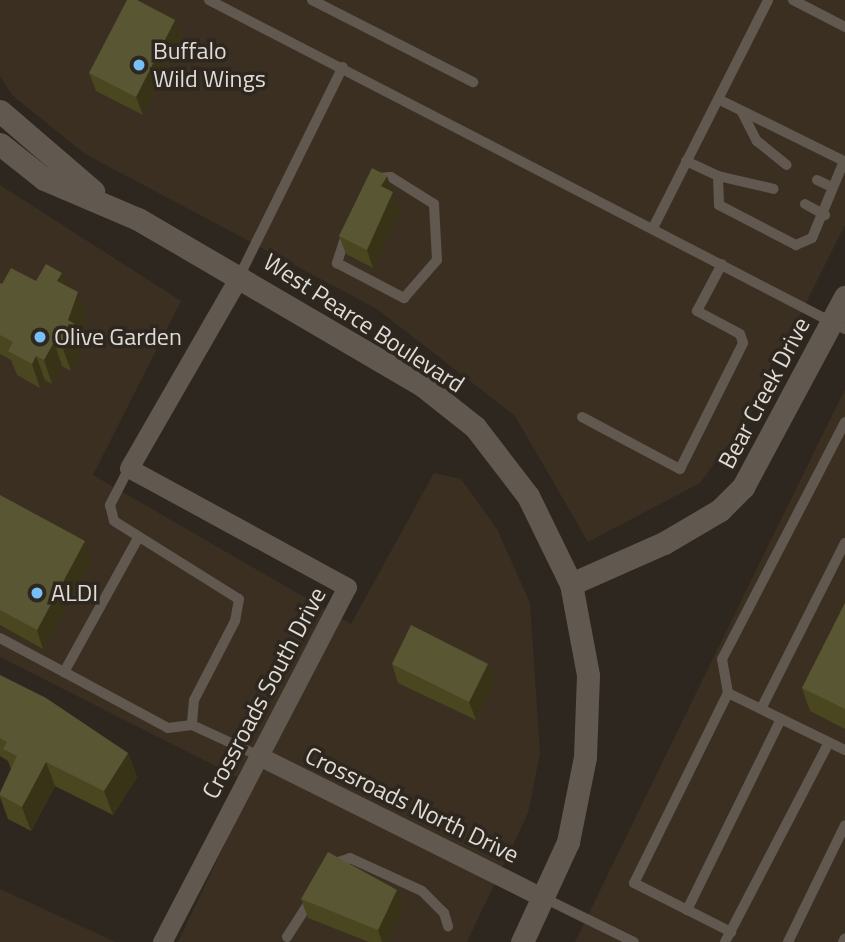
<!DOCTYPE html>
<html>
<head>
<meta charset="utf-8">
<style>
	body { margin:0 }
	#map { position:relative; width:845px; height:942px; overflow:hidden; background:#2e271f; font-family:"Titillium Web",sans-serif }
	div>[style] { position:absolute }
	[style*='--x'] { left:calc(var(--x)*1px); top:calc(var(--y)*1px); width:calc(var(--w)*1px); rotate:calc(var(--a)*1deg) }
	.built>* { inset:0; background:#3b2f22 }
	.service>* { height:10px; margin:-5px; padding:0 5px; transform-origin:5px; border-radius:5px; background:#615950 }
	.minor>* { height:19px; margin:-9.5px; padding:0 9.5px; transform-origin:9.5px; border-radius:9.5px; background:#615950 }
	.tertiary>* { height:23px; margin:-11.5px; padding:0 11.5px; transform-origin:11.5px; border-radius:11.5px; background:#615950 }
	.wall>* { inset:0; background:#494620 }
	.shaded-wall>* { inset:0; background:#383317 }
	.building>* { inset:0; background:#595633 }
	.dots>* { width:19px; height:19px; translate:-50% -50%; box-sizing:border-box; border:4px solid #2e271f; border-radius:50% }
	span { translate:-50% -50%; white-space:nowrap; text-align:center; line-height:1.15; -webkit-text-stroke:7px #2e271f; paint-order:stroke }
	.poi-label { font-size:24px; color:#dfdbd5 }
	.left { translate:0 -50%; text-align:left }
	.street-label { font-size:24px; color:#dfdbd5 }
</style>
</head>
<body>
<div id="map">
	<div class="built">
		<i style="clip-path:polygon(0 0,845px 0,845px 225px,750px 415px,700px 483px,588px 542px,515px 416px,377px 309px,85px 154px,12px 95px,0 76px)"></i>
		<i style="clip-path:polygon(0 185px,181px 301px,93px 475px,351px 624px,434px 473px,461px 479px,497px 529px,530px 603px,540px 753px,528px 813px,467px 942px,178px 942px,253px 785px,0 657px)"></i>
		<i style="clip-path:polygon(845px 389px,845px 942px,575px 942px,697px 691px)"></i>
		<i style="clip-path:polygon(0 889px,116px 942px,0 942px)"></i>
	</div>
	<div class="service">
		<i style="--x:209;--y:0;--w:716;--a:27.35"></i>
		<i style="--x:312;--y:0;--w:181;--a:27"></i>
		<i style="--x:793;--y:0;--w:59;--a:27.4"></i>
		<i style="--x:742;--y:112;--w:33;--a:63"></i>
		<i style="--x:757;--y:141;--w:38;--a:39"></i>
		<i style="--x:686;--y:161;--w:35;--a:25"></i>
		<i style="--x:718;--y:176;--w:29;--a:88"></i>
		<i style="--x:719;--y:205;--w:87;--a:27.5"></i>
		<i style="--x:796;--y:245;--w:17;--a:-24"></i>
		<i style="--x:812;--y:238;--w:83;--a:-67.4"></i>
		<i style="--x:844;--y:161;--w:140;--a:-153.8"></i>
		<i style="--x:718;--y:176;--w:57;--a:13.1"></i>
		<i style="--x:817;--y:180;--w:17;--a:25"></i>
		<i style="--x:805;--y:204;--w:23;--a:29"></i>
		<i style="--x:653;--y:228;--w:255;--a:-63.2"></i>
		<i style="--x:347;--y:232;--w:33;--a:108"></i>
		<i style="--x:337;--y:263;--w:76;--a:27.6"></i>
		<i style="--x:404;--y:298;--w:50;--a:-49"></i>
		<i style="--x:437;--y:260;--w:56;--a:-93.1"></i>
		<i style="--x:434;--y:204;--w:51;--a:-147.9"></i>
		<i style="--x:391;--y:177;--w:16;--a:176"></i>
		<i style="--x:240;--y:275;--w:232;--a:-63.7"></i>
		<i style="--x:582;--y:417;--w:111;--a:28"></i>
		<i style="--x:680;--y:469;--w:141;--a:-63.4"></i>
		<i style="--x:743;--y:343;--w:9;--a:-108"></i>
		<i style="--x:740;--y:334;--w:49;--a:-151.9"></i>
		<i style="--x:697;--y:311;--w:53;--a:-62"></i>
		<i style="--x:845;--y:422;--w:267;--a:117.4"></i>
		<i style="--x:722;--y:659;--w:35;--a:80"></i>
		<i style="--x:728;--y:693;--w:130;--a:26"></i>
		<i style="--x:129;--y:468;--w:42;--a:117.2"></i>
		<i style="--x:110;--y:505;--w:16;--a:76"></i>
		<i style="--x:114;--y:521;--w:147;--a:32"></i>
		<i style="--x:239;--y:599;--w:22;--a:100"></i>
		<i style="--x:235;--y:621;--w:89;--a:117.4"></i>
		<i style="--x:194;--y:700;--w:25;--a:95"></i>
		<i style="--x:192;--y:725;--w:74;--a:24.8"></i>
		<i style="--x:137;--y:540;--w:151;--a:118.9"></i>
		<i style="--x:64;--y:672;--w:118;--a:28.3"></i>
		<i style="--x:168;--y:728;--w:24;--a:-7"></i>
		<i style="--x:0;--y:638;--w:72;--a:28"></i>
		<i style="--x:728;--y:693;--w:212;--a:116.3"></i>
		<i style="--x:634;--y:883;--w:109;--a:26.8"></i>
		<i style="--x:761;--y:709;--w:186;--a:-63.2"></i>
		<i style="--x:329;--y:865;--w:22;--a:-18"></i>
		<i style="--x:350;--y:858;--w:79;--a:24.6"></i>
		<i style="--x:422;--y:891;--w:31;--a:45"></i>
		<i style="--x:444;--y:913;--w:14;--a:73"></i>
		<i style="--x:544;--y:898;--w:100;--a:26.1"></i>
		<i style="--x:687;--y:910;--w:213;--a:-63.8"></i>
		<i style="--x:287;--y:937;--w:43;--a:-57.4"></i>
		<i style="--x:725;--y:942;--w:225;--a:-62.5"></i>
		<i style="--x:788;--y:942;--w:130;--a:-64"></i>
		<i style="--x:843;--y:942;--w:4;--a:-63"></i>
	</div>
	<div class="minor">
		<i style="--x:259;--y:756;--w:318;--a:26.5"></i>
		<i style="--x:162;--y:942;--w:400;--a:-62.5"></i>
		<i style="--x:347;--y:587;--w:248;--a:-151.4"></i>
		<i style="--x:129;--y:468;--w:223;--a:-60.1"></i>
	</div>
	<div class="tertiary">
		<i style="--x:0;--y:111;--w:123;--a:40.7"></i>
		<i style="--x:0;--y:144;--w:56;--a:38.5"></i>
		<i style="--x:44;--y:179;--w:102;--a:23.1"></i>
		<i style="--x:138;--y:219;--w:329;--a:30.3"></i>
		<i style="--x:422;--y:385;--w:68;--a:38.4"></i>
		<i style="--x:475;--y:427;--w:87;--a:52.5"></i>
		<i style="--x:528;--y:496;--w:98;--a:64"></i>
		<i style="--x:571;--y:584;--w:93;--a:79.4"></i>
		<i style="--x:588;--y:675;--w:82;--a:92.1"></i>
		<i style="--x:585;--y:757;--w:87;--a:101.3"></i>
		<i style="--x:568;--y:842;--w:110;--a:114.7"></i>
		<i style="--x:571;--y:584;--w:102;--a:-23.8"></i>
		<i style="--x:664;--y:543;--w:65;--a:-30.5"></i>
		<i style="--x:720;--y:510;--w:33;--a:-45"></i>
		<i style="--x:743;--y:487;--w:216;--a:-61.8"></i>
	</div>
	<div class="wall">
		<i style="clip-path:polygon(175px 20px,182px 38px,143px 115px,96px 91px,89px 73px)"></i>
		<i style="clip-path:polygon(392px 192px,400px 211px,373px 268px,346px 254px,339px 236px)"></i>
		<i style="clip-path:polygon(0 283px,2px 284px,66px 286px,87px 316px,79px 336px,83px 348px,71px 371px,62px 366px,52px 384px,45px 380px,40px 388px,17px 375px,11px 360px,0 354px)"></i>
		<i style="clip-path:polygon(0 495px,92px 560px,43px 649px,0 625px)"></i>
		<i style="clip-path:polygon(845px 603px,845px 729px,810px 711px,802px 688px)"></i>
		<i style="clip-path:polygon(392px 664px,495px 682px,476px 720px,398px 683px)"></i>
		<i style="clip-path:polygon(0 675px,128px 753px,137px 777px,113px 815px,55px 786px,31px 831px,8px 819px,0 797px,0 793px,11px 769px,8px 761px,0 756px)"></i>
		<i style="clip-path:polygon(301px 899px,403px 909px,387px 942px,369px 942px,308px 918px)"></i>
	</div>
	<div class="shaded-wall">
		<i style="clip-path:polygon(175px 20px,182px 38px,143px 115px,136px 97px)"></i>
		<i style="clip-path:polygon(387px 176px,400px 211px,373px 268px,367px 250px,381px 186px)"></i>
		<i style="clip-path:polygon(62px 273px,70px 297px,57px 281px)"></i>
		<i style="clip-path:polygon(78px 292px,87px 316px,79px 336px,83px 348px,71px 371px,62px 346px,68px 320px)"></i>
		<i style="clip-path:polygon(54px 342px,62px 366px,52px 384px,44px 360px)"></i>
		<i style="clip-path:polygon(36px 356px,45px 380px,40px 388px,32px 364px)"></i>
		<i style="clip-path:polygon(85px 541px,92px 560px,43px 649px,37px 630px)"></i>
		<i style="clip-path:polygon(488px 664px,495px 682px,476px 720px,469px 702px)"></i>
		<i style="clip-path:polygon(128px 753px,137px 777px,113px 815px,104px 791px)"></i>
		<i style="clip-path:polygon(46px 762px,55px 786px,31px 831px,22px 807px)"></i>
		<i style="clip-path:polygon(397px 890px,403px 909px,387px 942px,382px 942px,378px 930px)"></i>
	</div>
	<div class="building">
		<i style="clip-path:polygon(127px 0,137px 0,175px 20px,136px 97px,89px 73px)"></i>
		<i style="clip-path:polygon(372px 168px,387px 176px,381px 186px,393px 192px,367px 250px,339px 236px)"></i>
		<i style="clip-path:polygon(46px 264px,62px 273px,57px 281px,78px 292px,68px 320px,75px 324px,62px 346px,54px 342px,44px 360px,36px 356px,32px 364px,8px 351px,13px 342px,0 335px,0 283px,2px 284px,11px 268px,36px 281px)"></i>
		<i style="clip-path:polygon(0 495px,85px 541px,37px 630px,0 610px)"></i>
		<i style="clip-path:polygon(845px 603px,845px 709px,802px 688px)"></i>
		<i style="clip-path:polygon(411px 625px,488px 664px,469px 702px,392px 664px)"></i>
		<i style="clip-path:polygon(0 675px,46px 698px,128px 753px,104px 791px,46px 762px,22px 807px,0 795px,0 793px,17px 756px,3px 749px,7px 742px,0 738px)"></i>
		<i style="clip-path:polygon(328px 852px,397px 890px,378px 930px,301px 899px)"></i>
	</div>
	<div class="dots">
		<i style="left:139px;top:65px;background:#78bff7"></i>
		<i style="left:40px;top:337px;background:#78bff7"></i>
		<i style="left:37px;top:593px;background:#78bff7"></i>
	</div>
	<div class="poi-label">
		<span class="left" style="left:153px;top:65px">Buffalo<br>Wild Wings</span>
		<span class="left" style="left:54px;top:337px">Olive Garden</span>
		<span class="left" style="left:51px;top:593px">ALDI</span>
	</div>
	<div class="street-label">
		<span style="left:364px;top:323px;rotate:33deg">West Pearce Boulevard</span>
		<span style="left:764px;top:393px;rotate:-62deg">Bear Creek Drive</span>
		<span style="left:264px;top:693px;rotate:-62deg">Crossroads South Drive</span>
		<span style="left:412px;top:805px;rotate:26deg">Crossroads North Drive</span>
	</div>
</div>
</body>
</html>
